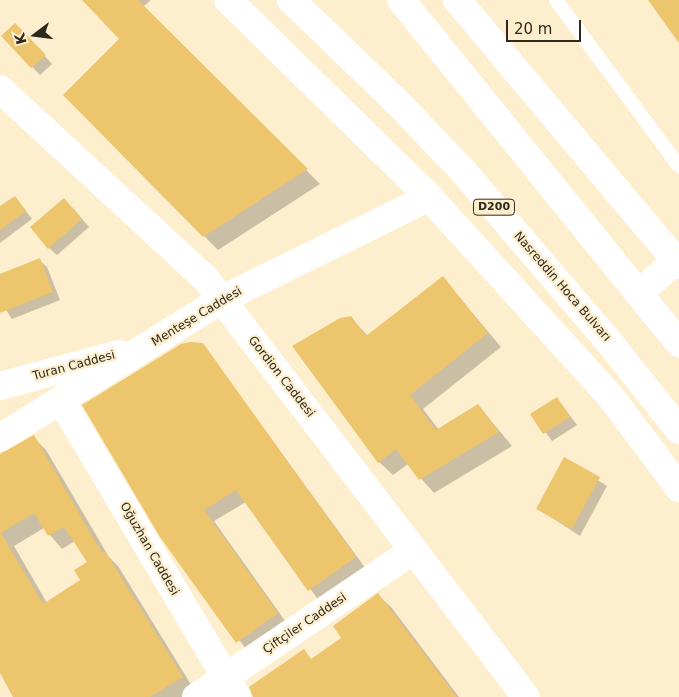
<!DOCTYPE html>
<html>
<head>
<meta charset="utf-8">
<style>
	body { margin:0 }
	#map { position:relative; width:679px; height:697px; overflow:hidden; background:#fdeece; font-family:"DejaVu Sans",sans-serif }
	div>[style] { position:absolute }
	[style*='--x'] { left:calc(var(--x)*1px); top:calc(var(--y)*1px); width:calc(var(--w)*1px); rotate:calc(var(--a)*1deg) }
	.shadow>* { inset:0; background:#0003 }
	.building>* { inset:0; background:#ecc56d }
	.lane>* { height:14px; margin:-7px; padding:0 7px; transform-origin:7px; border-radius:7px; background:#fff }
	.street>* { height:28px; margin:-14px; padding:0 14px; transform-origin:14px; border-radius:14px; background:#fff }
	.highway>* { height:28px; margin:-14px; padding:0 14px; transform-origin:14px; border-radius:14px; background:#fff }
	span { translate:-50% -50%; white-space:nowrap; text-align:center; line-height:1.15; -webkit-text-stroke:4.5px #fdeece; paint-order:stroke }
	.shield-label span { padding:1px 4px; background:#fdeece; border:1px solid; border-radius:4px; -webkit-text-stroke-width:0 }
	.shield-label { font-size:11px; color:#2e291d; font-weight:700 }
	.street-label { font-size:12px; color:#2e291d }
	.north { position:absolute; left:10px; top:10px; width:50px; height:50px; -webkit-text-stroke:4px #fdeece; paint-order:stroke; rotate:255deg; font-size:14px; font-weight:700; line-height:20px; text-align:center; color:#2e291d }
	.north::after { content:''; display:block; margin:auto; width:18px; height:22px; background:#2e291d; clip-path:polygon(50% 0,100% 100%,50% 72%,0 100%) }
	.scale { position:absolute; left:506px; top:20px; width:75px; height:22px; box-sizing:border-box; border:2px solid #2e291d; border-top:0; padding-left:6px; font-size:15px; line-height:18px; white-space:nowrap; color:#2e291d; -webkit-text-stroke:4px #fdeece; paint-order:stroke }
</style>
</head>
<body>
<div id="map">
	<div class="shadow">
		<i style="clip-path:polygon(84px 0,151px 0,143px 7px,320px 184px,218px 250px,64px 95px,121px 39px)"></i>
		<i style="clip-path:polygon(23px 32px,52px 64px,40px 75px,3px 36px)"></i>
		<i style="clip-path:polygon(15px 197px,32px 219px,0 243px,0 208px)"></i>
		<i style="clip-path:polygon(72px 207px,89px 227px,57px 255px,49px 248px)"></i>
		<i style="clip-path:polygon(39px 260px,47px 267px,60px 300px,12px 319px,0 301px,0 275px)"></i>
		<i style="clip-path:polygon(443px 278px,501px 347px,423px 409px,439px 430px,478px 405px,512px 446px,434px 493px,408px 464px,393px 475px,379px 462px,293px 346px,350px 317px,368px 336px)"></i>
		<i style="clip-path:polygon(202px 344px,366px 569px,320px 602px,246px 502px,214px 521px,288px 625px,249px 653px,161px 536px)"></i>
		<i style="clip-path:polygon(557px 398px,577px 425px,552px 441px,532px 414px)"></i>
		<i style="clip-path:polygon(evenodd,33px 437px,46px 450px,109px 557px,118px 566px,195px 691px,185px 697px,14px 697px,0 671px,0 456px,33px 437px,44px 528px,62px 549px,75px 541px,89px 563px,82px 580px,47px 603px,14px 546px,44px 528px)"></i>
		<i style="clip-path:polygon(565px 459px,607px 486px,580px 536px,537px 508px)"></i>
		<i style="clip-path:polygon(378px 595px,391px 607px,459px 697px,351px 697px,343px 638px)"></i>
	</div>
	<div class="building">
		<i style="clip-path:polygon(82px 0,138px 0,308px 169px,203px 237px,63px 95px,119px 39px)"></i>
		<i style="clip-path:polygon(648px 0,679px 0,679px 43px)"></i>
		<i style="clip-path:polygon(15px 23px,46px 55px,31px 68px,1px 36px)"></i>
		<i style="clip-path:polygon(15px 196px,26px 211px,0 230px,0 206px)"></i>
		<i style="clip-path:polygon(64px 198px,82px 219px,48px 249px,30px 227px)"></i>
		<i style="clip-path:polygon(40px 258px,53px 292px,0 313px,0 274px)"></i>
		<i style="clip-path:polygon(443px 276px,488px 333px,410px 395px,436px 430px,478px 404px,499px 432px,419px 480px,396px 449px,378px 463px,292px 346px,340px 318px,351px 316px,366px 336px)"></i>
		<i style="clip-path:polygon(190px 342px,203px 343px,356px 557px,308px 591px,236px 490px,204px 510px,278px 613px,236px 643px,160px 537px,82px 405px,181px 344px)"></i>
		<i style="clip-path:polygon(557px 397px,570px 417px,543px 434px,530px 414px)"></i>
		<i style="clip-path:polygon(evenodd,34px 435px,102px 553px,105px 551px,183px 677px,150px 697px,13px 697px,0 673px,0 454px,34px 435px,34px 513px,48px 536px,64px 527px,87px 562px,74px 570px,80px 580px,43px 604px,1px 533px,34px 513px)"></i>
		<i style="clip-path:polygon(564px 457px,600px 477px,572px 529px,536px 509px)"></i>
		<i style="clip-path:polygon(378px 593px,457px 697px,253px 697px,249px 687px,304px 649px,311px 659px,341px 638px,333px 626px)"></i>
	</div>
	<div class="lane">
		<i style="--x:556;--y:0;--w:207;--a:53.5"></i>
	</div>
	<div class="street">
		<i style="--x:228;--y:0;--w:281;--a:44.4"></i>
		<i style="--x:429;--y:197;--w:270;--a:47.7"></i>
		<i style="--x:611;--y:397;--w:114;--a:53.2"></i>
		<i style="--x:457;--y:0;--w:346;--a:50"></i>
		<i style="--x:0;--y:89;--w:280;--a:42.7"></i>
		<i style="--x:206;--y:279;--w:526;--a:52.56"></i>
		<i style="--x:639;--y:293;--w:49;--a:-40.9"></i>
		<i style="--x:0;--y:386;--w:123;--a:-15.1"></i>
		<i style="--x:61;--y:400;--w:345;--a:59.3"></i>
		<i style="--x:0;--y:438;--w:261;--a:-32"></i>
		<i style="--x:221;--y:300;--w:232;--a:-26.3"></i>
		<i style="--x:196;--y:697;--w:263;--a:-34"></i>
	</div>
	<div class="highway">
		<i style="--x:291;--y:0;--w:141;--a:43.9"></i>
		<i style="--x:393;--y:98;--w:101;--a:46.2"></i>
		<i style="--x:463;--y:171;--w:218;--a:49.5"></i>
		<i style="--x:605;--y:337;--w:119;--a:51.5"></i>
		<i style="--x:401;--y:0;--w:442;--a:51"></i>
	</div>
	<div class="shield-label">
		<span style="left:494px;top:207px">D200</span>
	</div>
	<div class="street-label">
		<span style="left:562px;top:287px;rotate:49deg">Nasreddin Hoca Bulvarı</span>
		<span style="left:197px;top:317px;rotate:-31deg">Menteşe Caddesi</span>
		<span style="left:74px;top:366px;rotate:-15deg">Turan Caddesi</span>
		<span style="left:281px;top:377px;rotate:52deg">Gordion Caddesi</span>
		<span style="left:149px;top:549px;rotate:60deg">Oğuzhan Caddesi</span>
		<span style="left:305px;top:624px;rotate:-34deg">Çiftçiler Caddesi</span>
	</div>
	<div class="north">K</div>
	<div class="scale">20 m</div>
</div>
</body>
</html>
